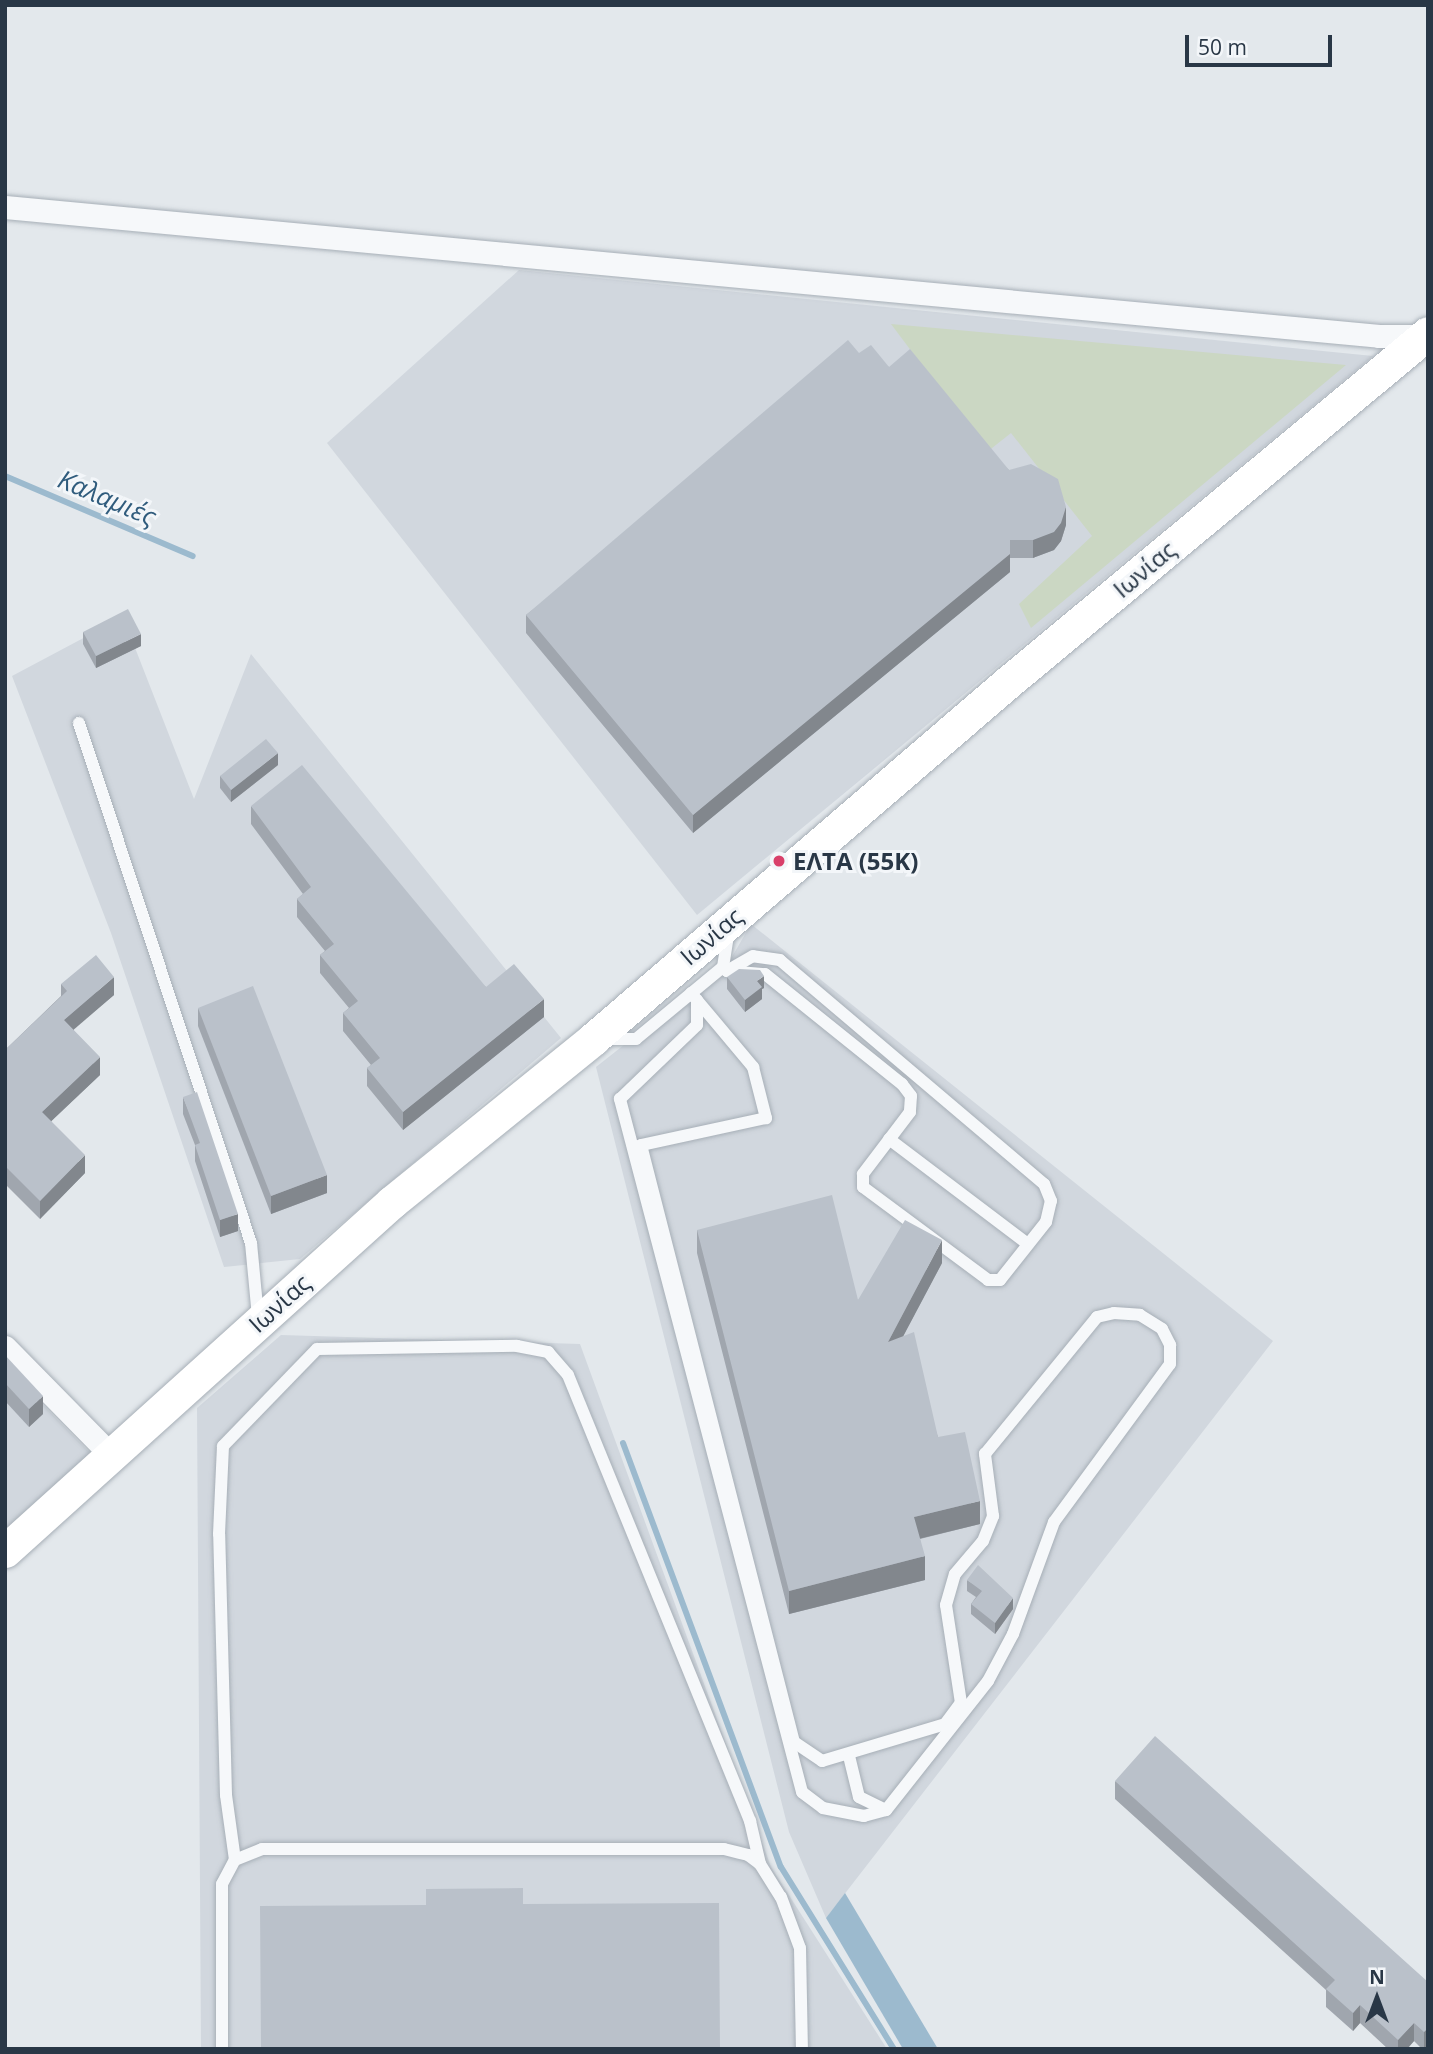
<!DOCTYPE html>
<html>
<head>
<meta charset="utf-8">
<style>
	body { margin:0 }
	#map { position:relative; width:1433px; height:2054px; overflow:hidden; background:#e3e8ec; font-family:"Open Sans",sans-serif }
	div>[style] { position:absolute }
	[style*='--x'] { left:calc(var(--x)*1px); top:calc(var(--y)*1px); width:calc(var(--w)*1px); rotate:calc(var(--a)*1deg) }
	.built>* { inset:0; background:#d1d7de }
	.green>* { inset:0; background:#cbd7c3 }
	.water>* { inset:0; background:#9cbace }
	.stream>* { height:6px; margin:-3px; padding:0 3px; transform-origin:3px; border-radius:3px; background:#9cbace }
	.roads { filter:drop-shadow(0 0 2px #a7afb7) drop-shadow(0 0 2px #a7afb7) }
	.lane>* { height:12px; margin:-6px; padding:0 6px; transform-origin:6px; border-radius:6px; background:#f6f8fa }
	.street>* { height:23px; margin:-11.5px; padding:0 11.5px; transform-origin:11.5px; border-radius:11.5px; background:#f6f8fa }
	.secondary>* { height:33px; margin:-16.5px; padding:0 16.5px; transform-origin:16.5px; border-radius:16.5px; background:#fff }
	.wall>* { inset:0; background:#a0a6ae }
	.shaded-wall>* { inset:0; background:#82878d }
	.building>* { inset:0; background:#bac1ca }
	.dots>* { width:19px; height:19px; translate:-50% -50%; box-sizing:border-box; border:4px solid #f3f6f9; border-radius:50% }
	span { translate:-50% -50%; white-space:nowrap; text-align:center; line-height:1.15; -webkit-text-stroke:6px #f3f6f9; paint-order:stroke }
	.street-label { font-size:24px; color:#293746 }
	.poi-label { font-size:24px; color:#293746; font-weight:700 }
	.left { translate:0 -50%; text-align:left }
	.water-label { font-size:26px; color:#305c7d; font-style:italic }
	.frame { position:absolute; inset:0; border:7px solid #293746; pointer-events:none }
	.north { position:absolute; left:1342px; top:1963px; width:70px; height:70px; -webkit-text-stroke:5px #f3f6f9; paint-order:stroke; rotate:0deg; font-size:19px; font-weight:700; line-height:28px; text-align:center; color:#293746 }
	.north::after { content:''; display:block; margin:auto; width:24px; height:32px; background:#293746; clip-path:polygon(50% 0,100% 100%,50% 72%,0 100%) }
	.scale { position:absolute; left:1185px; top:35px; width:147px; height:32px; box-sizing:border-box; border:4px solid #293746; border-top:0; padding-left:9px; font-size:21px; line-height:24px; white-space:nowrap; color:#293746; -webkit-text-stroke:5px #f3f6f9; paint-order:stroke }
</style>
</head>
<body>
<div id="map">
	<div class="built">
		<i style="clip-path:polygon(519px 270px,1373px 356px,697px 915px,327px 443px)"></i>
		<i style="clip-path:polygon(123px 617px,194px 799px,251px 654px,561px 1038px,300px 1259px,224px 1267px,111px 933px,12px 676px)"></i>
		<i style="clip-path:polygon(751px 924px,1273px 1341px,826px 1918px,789px 1832px,596px 1067px,729px 962px)"></i>
		<i style="clip-path:polygon(281px 1335px,580px 1344px,771px 1867px,887px 2049px,201px 2049px,197px 1408px)"></i>
		<i style="clip-path:polygon(5px 1366px,93px 1456px,5px 1533px)"></i>
	</div>
	<div class="green">
		<i style="clip-path:polygon(891px 324px,1346px 365px,1031px 628px,1019px 604px,1092px 536px,1011px 433px,987px 452px)"></i>
	</div>
	<div class="water">
		<i style="clip-path:polygon(845px 1893px,938px 2049px,903px 2049px,826px 1918px)"></i>
	</div>
	<div class="stream">
		<i style="--x:5;--y:476;--w:204;--a:23.1"></i>
		<i style="--x:623;--y:1443;--w:452;--a:69.6"></i>
		<i style="--x:781;--y:1867;--w:214;--a:58.2"></i>
	</div>
	<div class="roads">
		<div class="lane">
			<i style="--x:79;--y:723;--w:548;--a:71.7"></i>
			<i style="--x:251;--y:1243;--w:74;--a:84.6"></i>
			<i style="--x:723;--y:967;--w:6;--a:45"></i>
			<i style="--x:727;--y:971;--w:38;--a:5"></i>
			<i style="--x:765;--y:974;--w:176;--a:38.8"></i>
			<i style="--x:902;--y:1084;--w:15;--a:53"></i>
			<i style="--x:911;--y:1096;--w:16;--a:94"></i>
			<i style="--x:910;--y:1112;--w:78;--a:127.2"></i>
			<i style="--x:863;--y:1174;--w:13;--a:90"></i>
			<i style="--x:863;--y:1187;--w:156;--a:36.6"></i>
			<i style="--x:988;--y:1280;--w:12;--a:0"></i>
			<i style="--x:1000;--y:1280;--w:74;--a:-51.6"></i>
			<i style="--x:1046;--y:1222;--w:22;--a:-77"></i>
			<i style="--x:1051;--y:1201;--w:18;--a:-112"></i>
			<i style="--x:1044;--y:1184;--w:346;--a:-139.7"></i>
			<i style="--x:780;--y:960;--w:27;--a:-172"></i>
			<i style="--x:753;--y:956;--w:30;--a:150"></i>
			<i style="--x:691;--y:993;--w:97;--a:50"></i>
			<i style="--x:753;--y:1067;--w:53;--a:75.7"></i>
			<i style="--x:766;--y:1118;--w:128;--a:167.8"></i>
			<i style="--x:641;--y:1145;--w:616;--a:75.63"></i>
			<i style="--x:794;--y:1742;--w:34;--a:34"></i>
			<i style="--x:822;--y:1761;--w:128;--a:-16.7"></i>
			<i style="--x:945;--y:1724;--w:26;--a:-53"></i>
			<i style="--x:961;--y:1703;--w:99;--a:-98.7"></i>
			<i style="--x:946;--y:1605;--w:32;--a:-74"></i>
			<i style="--x:955;--y:1574;--w:43;--a:-49.7"></i>
			<i style="--x:983;--y:1541;--w:27;--a:-68"></i>
			<i style="--x:993;--y:1516;--w:63;--a:-97.4"></i>
			<i style="--x:985;--y:1454;--w:177;--a:-50.7"></i>
			<i style="--x:1097;--y:1317;--w:17;--a:-13"></i>
			<i style="--x:1114;--y:1313;--w:26;--a:4"></i>
			<i style="--x:1140;--y:1315;--w:26;--a:32"></i>
			<i style="--x:1162;--y:1329;--w:18;--a:63"></i>
			<i style="--x:1170;--y:1345;--w:19;--a:90"></i>
			<i style="--x:1170;--y:1364;--w:196;--a:126.3"></i>
			<i style="--x:1054;--y:1522;--w:119;--a:110.1"></i>
			<i style="--x:1013;--y:1634;--w:53;--a:118"></i>
			<i style="--x:988;--y:1681;--w:164;--a:128.3"></i>
			<i style="--x:886;--y:1810;--w:23;--a:165"></i>
			<i style="--x:864;--y:1816;--w:42;--a:-169"></i>
			<i style="--x:823;--y:1808;--w:26;--a:-143"></i>
			<i style="--x:802;--y:1792;--w:717;--a:-104.72"></i>
			<i style="--x:620;--y:1099;--w:107;--a:-43.9"></i>
			<i style="--x:697;--y:1025;--w:25;--a:-90"></i>
			<i style="--x:604;--y:1039;--w:32;--a:0"></i>
			<i style="--x:636;--y:1039;--w:113;--a:-39.6"></i>
			<i style="--x:723;--y:967;--w:37;--a:-81"></i>
			<i style="--x:889;--y:1139;--w:174;--a:37.1"></i>
			<i style="--x:849;--y:1756;--w:42;--a:76.3"></i>
			<i style="--x:859;--y:1797;--w:30;--a:26"></i>
			<i style="--x:235;--y:1860;--w:66;--a:-97.9"></i>
			<i style="--x:226;--y:1795;--w:261;--a:-91.5"></i>
			<i style="--x:219;--y:1534;--w:88;--a:-87.4"></i>
			<i style="--x:223;--y:1446;--w:135;--a:-45.9"></i>
			<i style="--x:317;--y:1349;--w:200;--a:-0.9"></i>
			<i style="--x:517;--y:1346;--w:32;--a:11"></i>
			<i style="--x:548;--y:1352;--w:30;--a:49"></i>
			<i style="--x:568;--y:1375;--w:482;--a:67.8"></i>
			<i style="--x:750;--y:1821;--w:44;--a:76.9"></i>
			<i style="--x:222;--y:2049;--w:165;--a:-90"></i>
			<i style="--x:222;--y:1884;--w:27;--a:-62"></i>
			<i style="--x:235;--y:1860;--w:29;--a:-22"></i>
			<i style="--x:262;--y:1849;--w:462;--a:0"></i>
			<i style="--x:724;--y:1849;--w:25;--a:14"></i>
			<i style="--x:748;--y:1855;--w:15;--a:37"></i>
			<i style="--x:760;--y:1864;--w:39;--a:58"></i>
			<i style="--x:781;--y:1897;--w:54;--a:69.6"></i>
			<i style="--x:800;--y:1948;--w:101;--a:88.9"></i>
		</div>
		<div class="street">
			<i style="--x:5;--y:207;--w:1380;--a:5.36"></i>
			<i style="--x:1379;--y:336;--w:49;--a:0"></i>
			<i style="--x:5;--y:1347;--w:151;--a:45.5"></i>
		</div>
		<div class="secondary">
			<i style="--x:5;--y:1551;--w:521;--a:-42.04"></i>
			<i style="--x:392;--y:1202;--w:259;--a:-39"></i>
			<i style="--x:593;--y:1039;--w:546;--a:-40.69"></i>
			<i style="--x:1007;--y:683;--w:547;--a:-39.74"></i>
		</div>
	</div>
	<div class="wall">
		<i style="clip-path:polygon(859px 353px,889px 367px,1009px 470px,1066px 525px,1061px 541px,1054px 550px,1033px 558px,1010px 558px,1010px 572px,693px 833px,526px 633px,526px 615px)"></i>
		<i style="clip-path:polygon(83px 632px,141px 646px,96px 668px,83px 644px)"></i>
		<i style="clip-path:polygon(278px 765px,231px 802px,220px 788px,220px 776px)"></i>
		<i style="clip-path:polygon(251px 806px,486px 987px,544px 1017px,403px 1130px,367px 1086px,367px 1068px,371px 1065px,343px 1031px,343px 1013px,349px 1008px,320px 973px,320px 955px,325px 951px,297px 917px,297px 899px,303px 894px,251px 824px)"></i>
		<i style="clip-path:polygon(727px 977px,764px 988px,762px 989px,762px 999px,745px 1012px,727px 989px)"></i>
		<i style="clip-path:polygon(61px 984px,114px 995px,73px 1029px,100px 1075px,51px 1121px,85px 1173px,40px 1219px,5px 1184px,5px 1050px,61px 996px)"></i>
		<i style="clip-path:polygon(198px 1008px,327px 1193px,271px 1214px,198px 1026px)"></i>
		<i style="clip-path:polygon(183px 1097px,238px 1231px,220px 1237px,195px 1161px,195px 1145px,183px 1114px)"></i>
		<i style="clip-path:polygon(697px 1230px,858px 1300px,942px 1263px,903px 1336px,938px 1437px,980px 1524px,920px 1539px,925px 1580px,789px 1614px,697px 1253px)"></i>
		<i style="clip-path:polygon(5px 1355px,43px 1414px,29px 1427px,5px 1401px)"></i>
		<i style="clip-path:polygon(967px 1580px,1013px 1609px,995px 1634px,971px 1614px,971px 1604px,976px 1597px,967px 1591px)"></i>
		<i style="clip-path:polygon(1115px 1781px,1428px 1982px,1428px 2046px,1425px 2049px,1422px 2049px,1414px 2041px,1407px 2049px,1388px 2049px,1360px 2023px,1353px 2031px,1326px 2007px,1326px 1990px,1115px 1799px)"></i>
	</div>
	<div class="shaded-wall">
		<i style="clip-path:polygon(1066px 507px,1066px 525px,1061px 541px,1054px 550px,1033px 558px,1033px 540px)"></i>
		<i style="clip-path:polygon(1010px 540px,1010px 572px,693px 833px,693px 815px)"></i>
		<i style="clip-path:polygon(141px 634px,141px 646px,96px 668px,96px 656px)"></i>
		<i style="clip-path:polygon(278px 753px,278px 765px,231px 802px,231px 790px)"></i>
		<i style="clip-path:polygon(764px 976px,764px 988px,762px 989px,762px 999px,745px 1012px,745px 1000px,757px 981px)"></i>
		<i style="clip-path:polygon(114px 977px,114px 995px,64px 1038px,64px 1020px)"></i>
		<i style="clip-path:polygon(544px 999px,544px 1017px,403px 1130px,403px 1112px)"></i>
		<i style="clip-path:polygon(100px 1057px,100px 1075px,42px 1130px,42px 1112px)"></i>
		<i style="clip-path:polygon(85px 1155px,85px 1173px,40px 1219px,40px 1201px)"></i>
		<i style="clip-path:polygon(327px 1175px,327px 1193px,271px 1214px,271px 1196px)"></i>
		<i style="clip-path:polygon(238px 1214px,238px 1231px,220px 1237px,220px 1220px)"></i>
		<i style="clip-path:polygon(942px 1240px,942px 1263px,888px 1365px,888px 1342px)"></i>
		<i style="clip-path:polygon(43px 1396px,43px 1414px,29px 1427px,29px 1409px)"></i>
		<i style="clip-path:polygon(980px 1501px,980px 1524px,914px 1540px,914px 1517px)"></i>
		<i style="clip-path:polygon(925px 1556px,925px 1580px,789px 1614px,789px 1591px)"></i>
		<i style="clip-path:polygon(1013px 1598px,1013px 1609px,995px 1634px,995px 1623px)"></i>
		<i style="clip-path:polygon(1360px 2005px,1360px 2023px,1353px 2031px,1353px 2013px)"></i>
		<i style="clip-path:polygon(1414px 2023px,1414px 2041px,1407px 2049px,1398px 2049px,1398px 2040px)"></i>
		<i style="clip-path:polygon(1428px 2028px,1428px 2046px,1424px 2049px,1424px 2032px)"></i>
	</div>
	<div class="building">
		<i style="clip-path:polygon(848px 340px,859px 353px,871px 345px,889px 367px,910px 349px,1009px 470px,1031px 464px,1058px 479px,1066px 507px,1061px 523px,1054px 532px,1033px 540px,1010px 540px,1010px 554px,693px 815px,526px 615px)"></i>
		<i style="clip-path:polygon(128px 609px,141px 634px,96px 656px,83px 632px)"></i>
		<i style="clip-path:polygon(266px 739px,278px 753px,231px 790px,220px 776px)"></i>
		<i style="clip-path:polygon(302px 765px,486px 987px,514px 964px,544px 999px,403px 1112px,367px 1068px,380px 1058px,343px 1013px,358px 1001px,320px 955px,334px 944px,297px 899px,311px 887px,251px 806px)"></i>
		<i style="clip-path:polygon(96px 955px,114px 977px,64px 1020px,100px 1057px,42px 1112px,85px 1155px,40px 1201px,5px 1166px,5px 1050px,67px 991px,61px 984px)"></i>
		<i style="clip-path:polygon(739px 969px,760px 970px,764px 976px,757px 981px,762px 987px,745px 1000px,727px 977px)"></i>
		<i style="clip-path:polygon(253px 986px,327px 1175px,271px 1196px,198px 1008px)"></i>
		<i style="clip-path:polygon(197px 1092px,238px 1214px,220px 1220px,195px 1145px,200px 1143px,183px 1097px)"></i>
		<i style="clip-path:polygon(832px 1195px,858px 1300px,905px 1220px,942px 1240px,888px 1342px,914px 1332px,938px 1437px,965px 1432px,980px 1501px,914px 1517px,925px 1556px,789px 1591px,697px 1230px)"></i>
		<i style="clip-path:polygon(5px 1355px,43px 1396px,29px 1409px,5px 1383px)"></i>
		<i style="clip-path:polygon(978px 1565px,1013px 1598px,995px 1623px,971px 1604px,982px 1591px,967px 1580px)"></i>
		<i style="clip-path:polygon(1155px 1736px,1428px 1982px,1428px 2028px,1424px 2032px,1414px 2023px,1398px 2040px,1360px 2005px,1353px 2013px,1326px 1989px,1335px 1980px,1115px 1781px)"></i>
		<i style="clip-path:polygon(523px 1888px,523px 1904px,719px 1903px,720px 2049px,261px 2049px,260px 1906px,426px 1905px,426px 1889px)"></i>
	</div>
	<div class="dots">
		<i style="left:779px;top:861px;background:#d9406a"></i>
	</div>
	<div class="street-label">
		<span style="left:1144px;top:569px;rotate:-40deg">Ιωνίας</span>
		<span style="left:711px;top:936px;rotate:-41deg">Ιωνίας</span>
		<span style="left:279px;top:1303px;rotate:-42deg">Ιωνίας</span>
	</div>
	<div class="poi-label">
		<span class="left" style="left:793px;top:861px">ΕΛΤΑ (55Κ)</span>
	</div>
	<div class="water-label">
		<span style="left:107px;top:498px;rotate:23deg">Καλαμιές</span>
	</div>
	<div class="frame"></div>
	<div class="north">N</div>
	<div class="scale">50 m</div>
</div>
</body>
</html>
